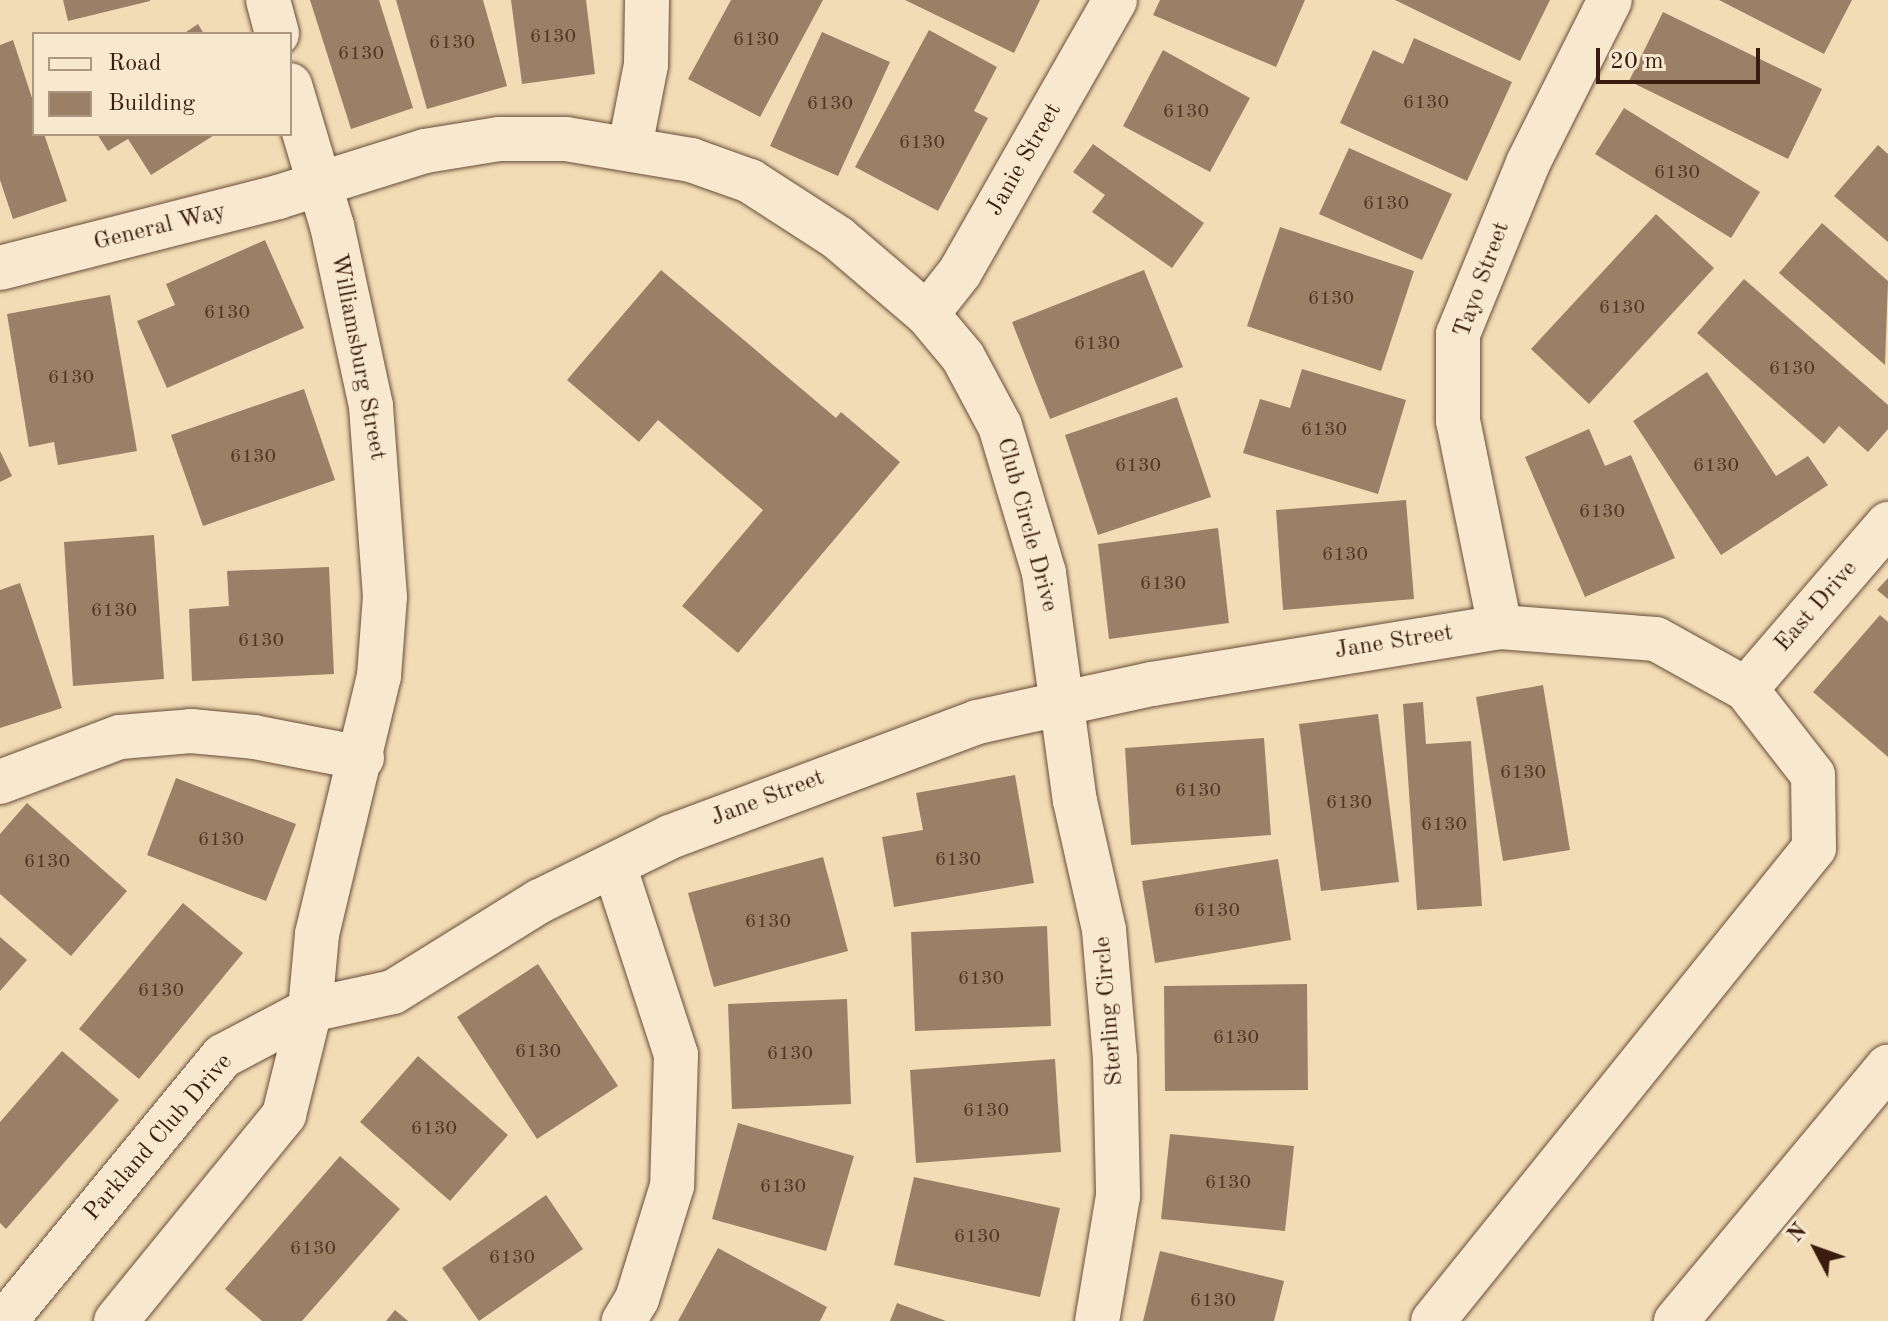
<!DOCTYPE html>
<html>
<head>
<meta charset="utf-8">
<style>
	body { margin:0 }
	#map { position:relative; width:1888px; height:1321px; overflow:hidden; background:#f2dcb5; font-family:"Old Standard TT",serif }
	div>[style] { position:absolute }
	[style*='--x'] { left:calc(var(--x)*1px); top:calc(var(--y)*1px); width:calc(var(--w)*1px); rotate:calc(var(--a)*1deg) }
	.building>* { inset:0; background:#9a8066 }
	.roads { filter:drop-shadow(0 0 2px #694d39) drop-shadow(0 0 2px #694d39) }
	.minor>* { height:44px; margin:-22px; padding:0 22px; transform-origin:22px; border-radius:22px; background:#f7e8cf }
	span { translate:-50% -50%; white-space:nowrap; text-align:center; line-height:1.15; -webkit-text-stroke:6px #f7e8cf; paint-order:stroke }
	.number-label { font-size:20px; color:#533626 }
	.number-label span { -webkit-text-stroke-width:0 }
	.street-label { font-size:24px; color:#3b1d10 }
	.legend { position:absolute; left:32px; top:32px; width:260px; height:104px; box-sizing:border-box; background:#f7e8cf; border:2px solid #ac9783; margin:0; padding:10px 14px; list-style:none; font-size:24px; color:#3b1d10 }
	.legend li { display:flex; align-items:center; gap:16px; height:40px }
	.legend b { width:40px; border:2px solid #ac9783 }
	.north { position:absolute; left:1776px; top:1209px; width:80px; height:80px; -webkit-text-stroke:6px #f7e8cf; paint-order:stroke; rotate:311deg; font-size:22px; font-weight:700; line-height:32px; text-align:center; color:#3b1d10 }
	.north::after { content:''; display:block; margin:auto; width:28px; height:36px; background:#3b1d10; clip-path:polygon(50% 0,100% 100%,50% 72%,0 100%) }
	.scale { position:absolute; left:1596px; top:48px; width:164px; height:36px; box-sizing:border-box; border:4px solid #3b1d10; border-top:0; padding-left:10px; font-size:24px; line-height:28px; white-space:nowrap; color:#3b1d10; -webkit-text-stroke:6px #f7e8cf; paint-order:stroke }
</style>
</head>
<body>
<div id="map">
	<div class="building">
		<i style="clip-path:polygon(63px 0,150px 0,150px 1px,68px 21px)"></i>
		<i style="clip-path:polygon(310px 0,379px 0,413px 108px,351px 129px)"></i>
		<i style="clip-path:polygon(396px 0,483px 0,507px 86px,427px 109px)"></i>
		<i style="clip-path:polygon(511px 0,586px 0,595px 74px,522px 84px)"></i>
		<i style="clip-path:polygon(731px 0,823px 0,760px 117px,688px 79px)"></i>
		<i style="clip-path:polygon(905px 0,1040px 0,1014px 53px)"></i>
		<i style="clip-path:polygon(1160px 0,1305px 0,1276px 67px,1153px 15px)"></i>
		<i style="clip-path:polygon(1395px 0,1550px 0,1520px 61px)"></i>
		<i style="clip-path:polygon(1719px 0,1852px 0,1824px 54px)"></i>
		<i style="clip-path:polygon(1663px 12px,1822px 89px,1788px 159px,1629px 81px)"></i>
		<i style="clip-path:polygon(198px 24px,204px 34px,183px 34px)"></i>
		<i style="clip-path:polygon(929px 30px,997px 67px,974px 111px,988px 118px,938px 211px,855px 167px)"></i>
		<i style="clip-path:polygon(822px 32px,890px 62px,838px 176px,770px 146px)"></i>
		<i style="clip-path:polygon(1414px 38px,1512px 82px,1467px 181px,1340px 123px,1373px 50px,1403px 64px)"></i>
		<i style="clip-path:polygon(13px 40px,34px 104px,34px 134px,44px 134px,67px 201px,13px 219px,0 180px,0 45px)"></i>
		<i style="clip-path:polygon(1163px 50px,1250px 98px,1210px 172px,1123px 126px)"></i>
		<i style="clip-path:polygon(1624px 108px,1760px 192px,1731px 238px,1595px 154px)"></i>
		<i style="clip-path:polygon(97px 134px,216px 134px,151px 175px,128px 139px,108px 151px)"></i>
		<i style="clip-path:polygon(1093px 144px,1204px 223px,1172px 268px,1092px 212px,1105px 195px,1073px 172px)"></i>
		<i style="clip-path:polygon(1878px 145px,1888px 154px,1888px 242px,1834px 196px)"></i>
		<i style="clip-path:polygon(1349px 148px,1452px 194px,1422px 260px,1319px 214px)"></i>
		<i style="clip-path:polygon(1656px 214px,1714px 268px,1589px 404px,1531px 349px)"></i>
		<i style="clip-path:polygon(1822px 223px,1888px 281px,1885px 365px,1779px 273px)"></i>
		<i style="clip-path:polygon(1280px 227px,1414px 271px,1381px 371px,1247px 326px)"></i>
		<i style="clip-path:polygon(265px 240px,304px 328px,167px 388px,137px 321px,175px 305px,166px 284px)"></i>
		<i style="clip-path:polygon(661px 270px,836px 418px,841px 412px,900px 462px,738px 653px,682px 606px,763px 510px,658px 420px,639px 442px,567px 380px)"></i>
		<i style="clip-path:polygon(1144px 270px,1183px 367px,1050px 419px,1012px 322px)"></i>
		<i style="clip-path:polygon(1744px 279px,1888px 405px,1888px 429px,1868px 452px,1839px 426px,1824px 444px,1697px 333px)"></i>
		<i style="clip-path:polygon(110px 295px,137px 451px,58px 465px,54px 442px,29px 447px,7px 314px)"></i>
		<i style="clip-path:polygon(1302px 369px,1406px 400px,1378px 494px,1243px 453px,1260px 399px,1290px 408px)"></i>
		<i style="clip-path:polygon(1707px 372px,1776px 476px,1808px 456px,1828px 485px,1721px 555px,1633px 421px)"></i>
		<i style="clip-path:polygon(304px 389px,335px 480px,203px 526px,171px 435px)"></i>
		<i style="clip-path:polygon(1177px 397px,1211px 497px,1098px 535px,1065px 435px)"></i>
		<i style="clip-path:polygon(1589px 429px,1605px 466px,1631px 455px,1675px 558px,1585px 597px,1525px 457px)"></i>
		<i style="clip-path:polygon(0 451px,12px 476px,0 482px)"></i>
		<i style="clip-path:polygon(1406px 500px,1414px 599px,1283px 610px,1276px 510px)"></i>
		<i style="clip-path:polygon(1218px 528px,1229px 623px,1109px 639px,1098px 544px)"></i>
		<i style="clip-path:polygon(154px 535px,164px 679px,73px 686px,64px 542px)"></i>
		<i style="clip-path:polygon(329px 567px,334px 674px,192px 681px,189px 609px,229px 606px,227px 571px)"></i>
		<i style="clip-path:polygon(1888px 578px,1888px 599px,1877px 590px)"></i>
		<i style="clip-path:polygon(20px 583px,62px 708px,0 728px,0 590px)"></i>
		<i style="clip-path:polygon(1880px 615px,1888px 622px,1888px 757px,1813px 692px)"></i>
		<i style="clip-path:polygon(1543px 685px,1570px 850px,1503px 861px,1476px 697px)"></i>
		<i style="clip-path:polygon(1423px 702px,1426px 744px,1471px 741px,1482px 906px,1417px 910px,1403px 704px)"></i>
		<i style="clip-path:polygon(1378px 714px,1399px 882px,1321px 891px,1299px 724px)"></i>
		<i style="clip-path:polygon(1264px 738px,1271px 835px,1131px 845px,1125px 748px)"></i>
		<i style="clip-path:polygon(1015px 775px,1034px 883px,894px 907px,882px 837px,923px 830px,916px 793px)"></i>
		<i style="clip-path:polygon(176px 778px,296px 824px,266px 901px,147px 855px)"></i>
		<i style="clip-path:polygon(27px 803px,127px 891px,71px 956px,0 894px,0 834px)"></i>
		<i style="clip-path:polygon(823px 857px,848px 951px,714px 987px,688px 893px)"></i>
		<i style="clip-path:polygon(1278px 859px,1291px 940px,1155px 963px,1142px 881px)"></i>
		<i style="clip-path:polygon(183px 903px,243px 953px,139px 1079px,79px 1029px)"></i>
		<i style="clip-path:polygon(1047px 926px,1051px 1026px,915px 1031px,911px 932px)"></i>
		<i style="clip-path:polygon(0 937px,27px 960px,0 991px)"></i>
		<i style="clip-path:polygon(538px 964px,618px 1086px,537px 1139px,457px 1017px)"></i>
		<i style="clip-path:polygon(1307px 984px,1308px 1090px,1165px 1091px,1164px 986px)"></i>
		<i style="clip-path:polygon(847px 999px,851px 1104px,732px 1109px,728px 1004px)"></i>
		<i style="clip-path:polygon(62px 1051px,119px 1100px,6px 1229px,0 1223px,0 1122px)"></i>
		<i style="clip-path:polygon(418px 1056px,508px 1135px,450px 1201px,360px 1122px)"></i>
		<i style="clip-path:polygon(1055px 1059px,1061px 1152px,916px 1163px,910px 1070px)"></i>
		<i style="clip-path:polygon(738px 1123px,854px 1156px,826px 1251px,712px 1219px)"></i>
		<i style="clip-path:polygon(1170px 1134px,1294px 1146px,1285px 1231px,1161px 1219px)"></i>
		<i style="clip-path:polygon(340px 1156px,400px 1209px,302px 1321px,262px 1321px,225px 1289px)"></i>
		<i style="clip-path:polygon(914px 1177px,1060px 1208px,1040px 1297px,894px 1265px)"></i>
		<i style="clip-path:polygon(546px 1195px,583px 1249px,479px 1321px,442px 1268px)"></i>
		<i style="clip-path:polygon(718px 1248px,827px 1307px,820px 1321px,678px 1321px)"></i>
		<i style="clip-path:polygon(1160px 1251px,1284px 1281px,1274px 1321px,1143px 1321px)"></i>
		<i style="clip-path:polygon(897px 1303px,946px 1321px,890px 1321px)"></i>
		<i style="clip-path:polygon(395px 1310px,408px 1321px,386px 1321px)"></i>
	</div>
	<div class="roads">
		<div class="minor">
			<i style="--x:268;--y:0;--w:35;--a:75"></i>
			<i style="--x:630;--y:147;--w:84;--a:-79"></i>
			<i style="--x:646;--y:65;--w:65;--a:-89.1"></i>
			<i style="--x:0;--y:268;--w:287;--a:-14.3"></i>
			<i style="--x:278;--y:197;--w:154;--a:-17.4"></i>
			<i style="--x:425;--y:151;--w:75;--a:-9.2"></i>
			<i style="--x:499;--y:139;--w:67;--a:0"></i>
			<i style="--x:566;--y:139;--w:127;--a:9.5"></i>
			<i style="--x:691;--y:160;--w:63;--a:19.6"></i>
			<i style="--x:750;--y:181;--w:105;--a:32.9"></i>
			<i style="--x:838;--y:238;--w:117;--a:40.5"></i>
			<i style="--x:927;--y:314;--w:56;--a:50.1"></i>
			<i style="--x:963;--y:357;--w:78;--a:61.8"></i>
			<i style="--x:1000;--y:426;--w:153;--a:73.3"></i>
			<i style="--x:1044;--y:573;--w:230;--a:82.3"></i>
			<i style="--x:1075;--y:801;--w:132;--a:77.3"></i>
			<i style="--x:1104;--y:930;--w:129;--a:85.1"></i>
			<i style="--x:1115;--y:1059;--w:137;--a:88.7"></i>
			<i style="--x:1118;--y:1196;--w:127;--a:99.5"></i>
			<i style="--x:927;--y:314;--w:53;--a:-51.8"></i>
			<i style="--x:960;--y:272;--w:313;--a:-60.3"></i>
			<i style="--x:1500;--y:627;--w:210;--a:-101.5"></i>
			<i style="--x:1458;--y:421;--w:87;--a:-90"></i>
			<i style="--x:1458;--y:334;--w:185;--a:-67.7"></i>
			<i style="--x:1528;--y:163;--w:182;--a:-63.3"></i>
			<i style="--x:1746;--y:689;--w:218;--a:-49.3"></i>
			<i style="--x:0;--y:782;--w:128;--a:-20.6"></i>
			<i style="--x:120;--y:737;--w:71;--a:-4.8"></i>
			<i style="--x:191;--y:731;--w:63;--a:5.4"></i>
			<i style="--x:254;--y:737;--w:110;--a:11"></i>
			<i style="--x:614;--y:865;--w:200;--a:71.9"></i>
			<i style="--x:676;--y:1055;--w:131;--a:91.7"></i>
			<i style="--x:672;--y:1186;--w:118;--a:107.2"></i>
			<i style="--x:637;--y:1299;--w:26;--a:121"></i>
			<i style="--x:5;--y:1321;--w:343;--a:-50.6"></i>
			<i style="--x:223;--y:1056;--w:98;--a:-27.9"></i>
			<i style="--x:310;--y:1010;--w:85;--a:-12.2"></i>
			<i style="--x:393;--y:992;--w:173;--a:-31.8"></i>
			<i style="--x:540;--y:901;--w:145;--a:-26.2"></i>
			<i style="--x:670;--y:837;--w:328;--a:-20.5"></i>
			<i style="--x:977;--y:722;--w:179;--a:-12.3"></i>
			<i style="--x:1152;--y:684;--w:353;--a:-9.3"></i>
			<i style="--x:1500;--y:627;--w:156;--a:4.4"></i>
			<i style="--x:1656;--y:639;--w:103;--a:29.1"></i>
			<i style="--x:1746;--y:689;--w:109;--a:52.1"></i>
			<i style="--x:1813;--y:775;--w:73;--a:89.2"></i>
			<i style="--x:1814;--y:848;--w:607;--a:128.85"></i>
			<i style="--x:116;--y:1321;--w:266;--a:-50.8"></i>
			<i style="--x:284;--y:1115;--w:108;--a:-76.1"></i>
			<i style="--x:310;--y:1010;--w:76;--a:-84.7"></i>
			<i style="--x:317;--y:934;--w:265;--a:-76.5"></i>
			<i style="--x:379;--y:676;--w:79;--a:-85.7"></i>
			<i style="--x:385;--y:597;--w:192;--a:-94.2"></i>
			<i style="--x:371;--y:406;--w:184;--a:-102.2"></i>
			<i style="--x:332;--y:226;--w:147;--a:-106.6"></i>
			<i style="--x:1676;--y:1321;--w:331;--a:-50.2"></i>
		</div>
	</div>
	<div class="number-label">
		<span style="left:553px;top:37px">6130</span>
		<span style="left:756px;top:40px">6130</span>
		<span style="left:452px;top:43px">6130</span>
		<span style="left:361px;top:54px">6130</span>
		<span style="left:1426px;top:103px">6130</span>
		<span style="left:830px;top:104px">6130</span>
		<span style="left:1186px;top:112px">6130</span>
		<span style="left:922px;top:143px">6130</span>
		<span style="left:1677px;top:173px">6130</span>
		<span style="left:1386px;top:204px">6130</span>
		<span style="left:1331px;top:299px">6130</span>
		<span style="left:1622px;top:308px">6130</span>
		<span style="left:227px;top:313px">6130</span>
		<span style="left:1097px;top:344px">6130</span>
		<span style="left:1792px;top:369px">6130</span>
		<span style="left:71px;top:378px">6130</span>
		<span style="left:1324px;top:430px">6130</span>
		<span style="left:253px;top:457px">6130</span>
		<span style="left:1138px;top:466px">6130</span>
		<span style="left:1716px;top:466px">6130</span>
		<span style="left:1602px;top:512px">6130</span>
		<span style="left:1345px;top:555px">6130</span>
		<span style="left:1163px;top:584px">6130</span>
		<span style="left:114px;top:611px">6130</span>
		<span style="left:261px;top:641px">6130</span>
		<span style="left:1523px;top:773px">6130</span>
		<span style="left:1198px;top:791px">6130</span>
		<span style="left:1349px;top:803px">6130</span>
		<span style="left:1444px;top:825px">6130</span>
		<span style="left:221px;top:840px">6130</span>
		<span style="left:958px;top:860px">6130</span>
		<span style="left:47px;top:862px">6130</span>
		<span style="left:1217px;top:911px">6130</span>
		<span style="left:768px;top:922px">6130</span>
		<span style="left:981px;top:979px">6130</span>
		<span style="left:161px;top:991px">6130</span>
		<span style="left:1236px;top:1038px">6130</span>
		<span style="left:538px;top:1052px">6130</span>
		<span style="left:790px;top:1054px">6130</span>
		<span style="left:986px;top:1111px">6130</span>
		<span style="left:434px;top:1129px">6130</span>
		<span style="left:1228px;top:1183px">6130</span>
		<span style="left:783px;top:1187px">6130</span>
		<span style="left:977px;top:1237px">6130</span>
		<span style="left:313px;top:1249px">6130</span>
		<span style="left:512px;top:1258px">6130</span>
		<span style="left:1213px;top:1301px">6130</span>
	</div>
	<div class="street-label">
		<span style="left:1025px;top:160px;rotate:-60deg">Janie Street</span>
		<span style="left:160px;top:228px;rotate:-14deg">General Way</span>
		<span style="left:1483px;top:280px;rotate:-70deg">Tayo Street</span>
		<span style="left:357px;top:357px;rotate:79deg">Williamsburg Street</span>
		<span style="left:1026px;top:525px;rotate:75deg">Club Circle Drive</span>
		<span style="left:1817px;top:607px;rotate:-49deg">East Drive</span>
		<span style="left:1394px;top:643px;rotate:-9deg">Jane Street</span>
		<span style="left:768px;top:799px;rotate:-21deg">Jane Street</span>
		<span style="left:1110px;top:1011px;rotate:-95deg">Sterling Circle</span>
		<span style="left:159px;top:1138px;rotate:-49deg">Parkland Club Drive</span>
	</div>
	<ul class="legend">
	<li><b style="height:10px;background:#f7e8cf"></b>Road</li>
	<li><b style="height:22px;background:#9a8066"></b>Building</li>
	</ul>
	<div class="north">N</div>
	<div class="scale">20 m</div>
</div>
</body>
</html>
